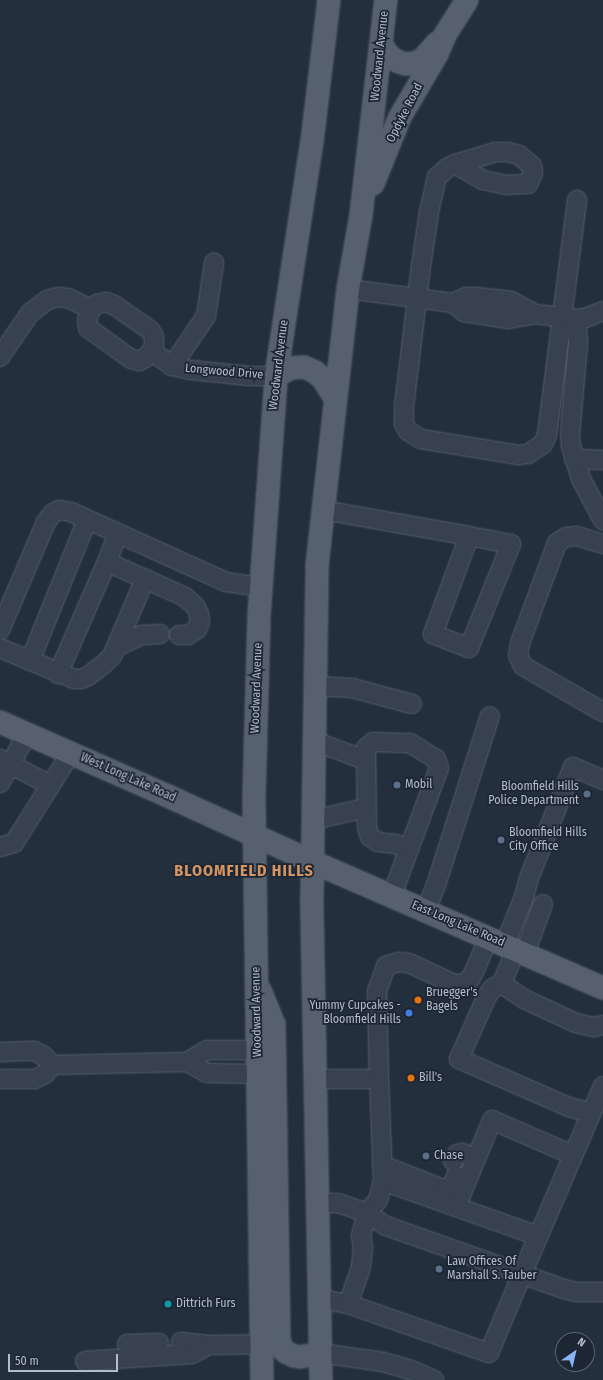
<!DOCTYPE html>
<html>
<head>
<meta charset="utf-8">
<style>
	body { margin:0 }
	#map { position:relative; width:603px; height:1380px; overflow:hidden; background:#242f3e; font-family:"Fira Sans Condensed",sans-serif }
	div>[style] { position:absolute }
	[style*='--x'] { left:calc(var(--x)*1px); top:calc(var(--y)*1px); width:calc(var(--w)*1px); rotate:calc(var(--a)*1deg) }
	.roads { filter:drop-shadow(0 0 1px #565f6c) drop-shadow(0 0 1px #565f6c) }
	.minor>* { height:18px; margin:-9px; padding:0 9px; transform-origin:9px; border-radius:9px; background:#38414e }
	.major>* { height:22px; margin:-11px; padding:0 11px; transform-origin:11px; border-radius:11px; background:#56606e }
	.dots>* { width:11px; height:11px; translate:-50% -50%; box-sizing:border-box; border:2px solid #1d2633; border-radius:50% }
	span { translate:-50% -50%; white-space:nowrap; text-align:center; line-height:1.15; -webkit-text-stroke:3.5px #1d2633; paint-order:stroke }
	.street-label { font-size:12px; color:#b4bcc9 }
	.poi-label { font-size:12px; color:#b4bcc9 }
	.left { translate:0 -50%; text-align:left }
	.right { translate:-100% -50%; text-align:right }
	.district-label { font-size:16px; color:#d59563; font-weight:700; letter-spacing:1px }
	.north { position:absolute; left:555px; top:1332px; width:40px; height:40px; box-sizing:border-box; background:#1d2633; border:1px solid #59626f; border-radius:50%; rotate:34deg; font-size:11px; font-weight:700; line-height:16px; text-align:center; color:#b4bcc9 }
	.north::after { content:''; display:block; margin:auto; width:14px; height:18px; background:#8ab4f8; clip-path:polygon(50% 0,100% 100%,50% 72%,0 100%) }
	.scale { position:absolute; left:8px; top:1354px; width:110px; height:18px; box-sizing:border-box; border:2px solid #b4bcc9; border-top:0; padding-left:5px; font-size:12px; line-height:14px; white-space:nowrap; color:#b4bcc9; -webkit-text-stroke:3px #1d2633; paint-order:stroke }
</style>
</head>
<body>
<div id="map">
	<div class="roads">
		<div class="minor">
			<i style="--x:455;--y:164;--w:32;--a:30"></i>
			<i style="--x:483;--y:180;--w:24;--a:12"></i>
			<i style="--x:506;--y:185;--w:22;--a:-3"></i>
			<i style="--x:528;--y:184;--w:12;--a:-66"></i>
			<i style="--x:533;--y:173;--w:7;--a:-98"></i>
			<i style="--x:532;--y:166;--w:17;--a:-140"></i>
			<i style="--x:519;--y:155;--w:11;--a:-165"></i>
			<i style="--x:508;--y:152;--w:12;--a:180"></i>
			<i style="--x:496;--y:152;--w:43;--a:163.7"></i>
			<i style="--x:455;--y:164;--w:9;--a:153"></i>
			<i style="--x:447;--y:168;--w:13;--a:138"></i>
			<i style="--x:437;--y:177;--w:36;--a:103"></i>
			<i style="--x:429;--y:212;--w:55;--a:98.4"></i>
			<i style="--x:421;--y:266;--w:141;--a:96.9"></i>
			<i style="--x:404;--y:406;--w:18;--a:90"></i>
			<i style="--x:404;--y:424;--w:8;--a:60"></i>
			<i style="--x:408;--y:431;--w:15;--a:32"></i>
			<i style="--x:421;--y:439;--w:99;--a:9.3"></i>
			<i style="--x:519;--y:455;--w:9;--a:-6"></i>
			<i style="--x:528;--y:454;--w:18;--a:-34"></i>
			<i style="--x:543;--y:444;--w:10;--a:-66"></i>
			<i style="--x:547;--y:435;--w:237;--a:-82.7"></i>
			<i style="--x:348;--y:289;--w:106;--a:7.6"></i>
			<i style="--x:453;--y:303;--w:14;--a:-25"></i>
			<i style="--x:466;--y:297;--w:9;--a:0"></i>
			<i style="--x:475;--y:297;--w:36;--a:6"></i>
			<i style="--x:511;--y:301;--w:27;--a:28"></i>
			<i style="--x:106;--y:302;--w:9;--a:21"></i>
			<i style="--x:114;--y:305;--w:44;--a:34.8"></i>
			<i style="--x:150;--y:330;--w:8;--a:60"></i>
			<i style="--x:154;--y:337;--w:7;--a:90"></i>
			<i style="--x:154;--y:344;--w:7;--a:106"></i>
			<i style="--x:152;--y:351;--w:10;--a:135"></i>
			<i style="--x:145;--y:358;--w:7;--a:153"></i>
			<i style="--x:139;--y:361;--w:8;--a:-166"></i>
			<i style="--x:131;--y:359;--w:53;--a:-144.2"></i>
			<i style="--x:88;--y:328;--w:8;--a:-97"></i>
			<i style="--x:87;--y:320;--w:12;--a:-70"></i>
			<i style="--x:91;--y:309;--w:8;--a:-40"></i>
			<i style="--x:97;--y:304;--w:9;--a:-13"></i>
			<i style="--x:453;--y:303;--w:14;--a:39"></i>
			<i style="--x:464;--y:312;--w:45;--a:9"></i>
			<i style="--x:508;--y:319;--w:27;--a:-10"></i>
			<i style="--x:535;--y:314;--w:41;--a:7"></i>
			<i style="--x:576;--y:319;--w:9;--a:-6"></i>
			<i style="--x:585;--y:318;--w:19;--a:-21"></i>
			<i style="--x:576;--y:319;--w:25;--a:85"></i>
			<i style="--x:578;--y:344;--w:89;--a:95.1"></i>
			<i style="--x:570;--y:433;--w:13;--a:86"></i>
			<i style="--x:571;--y:446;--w:34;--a:73"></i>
			<i style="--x:581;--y:479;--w:47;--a:61.8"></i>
			<i style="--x:152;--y:351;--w:25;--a:37"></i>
			<i style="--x:172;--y:366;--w:19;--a:12"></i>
			<i style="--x:191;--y:370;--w:58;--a:5.9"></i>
			<i style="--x:249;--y:376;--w:27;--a:0"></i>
			<i style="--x:0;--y:357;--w:53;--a:-55.7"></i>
			<i style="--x:30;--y:313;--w:21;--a:-37"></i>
			<i style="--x:47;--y:300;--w:11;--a:-15"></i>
			<i style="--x:58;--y:297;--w:10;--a:6"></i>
			<i style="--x:68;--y:298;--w:25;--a:26"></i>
			<i style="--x:172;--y:366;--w:60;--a:-55.8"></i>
			<i style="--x:206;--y:316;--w:54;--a:-81.4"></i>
			<i style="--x:574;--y:459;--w:29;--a:2"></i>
			<i style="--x:323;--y:510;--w:148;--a:10.1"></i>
			<i style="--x:469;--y:536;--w:43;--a:10.8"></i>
			<i style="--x:511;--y:544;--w:112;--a:112"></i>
			<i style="--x:469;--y:648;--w:39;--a:-159"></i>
			<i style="--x:433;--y:634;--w:104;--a:-69.8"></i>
			<i style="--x:603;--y:544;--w:27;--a:-163"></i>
			<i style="--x:577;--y:536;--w:11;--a:175"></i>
			<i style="--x:566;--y:537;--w:11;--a:146"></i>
			<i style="--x:557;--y:543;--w:107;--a:110.3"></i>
			<i style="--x:520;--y:643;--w:12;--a:99"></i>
			<i style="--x:518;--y:655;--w:12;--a:66"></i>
			<i style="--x:523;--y:666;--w:92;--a:29.9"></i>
			<i style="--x:145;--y:579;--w:44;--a:24.2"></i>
			<i style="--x:185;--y:597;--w:13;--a:42"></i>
			<i style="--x:195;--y:606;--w:9;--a:63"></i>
			<i style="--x:199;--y:614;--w:8;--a:83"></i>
			<i style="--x:200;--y:622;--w:8;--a:113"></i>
			<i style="--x:197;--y:629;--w:11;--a:146"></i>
			<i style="--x:188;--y:635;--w:9;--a:180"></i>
			<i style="--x:0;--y:630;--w:117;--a:-66.9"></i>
			<i style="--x:46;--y:522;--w:11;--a:-52"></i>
			<i style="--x:53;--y:513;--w:7;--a:-27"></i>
			<i style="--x:59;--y:510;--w:12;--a:9"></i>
			<i style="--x:71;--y:512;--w:170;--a:24.3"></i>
			<i style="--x:226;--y:582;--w:35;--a:8"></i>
			<i style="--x:116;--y:647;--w:29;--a:-25"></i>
			<i style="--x:142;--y:635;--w:18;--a:-3"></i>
			<i style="--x:0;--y:648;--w:80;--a:22.7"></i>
			<i style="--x:74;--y:679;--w:7;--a:0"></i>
			<i style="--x:81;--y:679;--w:8;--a:-23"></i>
			<i style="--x:88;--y:676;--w:21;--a:-37"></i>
			<i style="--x:105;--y:663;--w:10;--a:-45"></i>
			<i style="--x:112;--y:656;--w:84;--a:-66.8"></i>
			<i style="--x:145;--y:579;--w:42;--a:-155.9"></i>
			<i style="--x:107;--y:562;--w:30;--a:-69"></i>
			<i style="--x:30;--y:661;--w:152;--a:-68"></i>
			<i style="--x:58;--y:674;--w:122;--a:-66.4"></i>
			<i style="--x:315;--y:686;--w:37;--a:3"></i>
			<i style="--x:352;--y:688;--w:62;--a:14.9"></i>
			<i style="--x:314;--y:741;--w:54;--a:20.4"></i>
			<i style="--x:0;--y:759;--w:56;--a:27.5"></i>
			<i style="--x:0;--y:783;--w:56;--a:-61.1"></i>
			<i style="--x:313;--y:820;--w:54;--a:-12.8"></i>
			<i style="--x:0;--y:847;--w:15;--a:-16"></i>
			<i style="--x:14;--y:843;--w:107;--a:-57.7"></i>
			<i style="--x:392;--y:895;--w:49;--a:-69.7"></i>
			<i style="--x:409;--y:849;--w:14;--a:-159"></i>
			<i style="--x:396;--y:844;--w:18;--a:-174"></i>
			<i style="--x:378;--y:842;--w:9;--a:-148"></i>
			<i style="--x:370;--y:837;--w:9;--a:-108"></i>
			<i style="--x:367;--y:828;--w:80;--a:-90.7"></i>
			<i style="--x:366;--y:748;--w:9;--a:-41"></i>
			<i style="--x:373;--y:742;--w:37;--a:2"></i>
			<i style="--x:410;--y:743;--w:31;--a:32"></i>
			<i style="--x:436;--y:759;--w:9;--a:72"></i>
			<i style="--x:439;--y:768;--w:86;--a:110.3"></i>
			<i style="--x:426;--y:910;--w:27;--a:-68"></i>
			<i style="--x:436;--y:885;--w:177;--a:-72.3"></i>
			<i style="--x:505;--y:944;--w:51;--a:-68"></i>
			<i style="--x:524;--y:897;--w:20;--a:-75"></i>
			<i style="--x:529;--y:878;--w:119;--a:-68.4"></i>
			<i style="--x:573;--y:767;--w:33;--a:23"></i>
			<i style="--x:516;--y:949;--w:38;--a:112"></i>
			<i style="--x:502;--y:984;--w:10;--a:156"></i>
			<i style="--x:493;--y:988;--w:10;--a:127"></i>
			<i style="--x:487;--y:996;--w:69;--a:114"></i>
			<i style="--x:459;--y:1059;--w:120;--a:23.6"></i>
			<i style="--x:569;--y:1107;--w:23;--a:15"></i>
			<i style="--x:525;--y:953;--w:52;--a:-69.8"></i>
			<i style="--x:502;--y:984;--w:27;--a:34"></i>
			<i style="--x:524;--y:999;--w:57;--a:24.8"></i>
			<i style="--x:576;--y:1023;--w:18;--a:13"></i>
			<i style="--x:594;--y:1027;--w:9;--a:-13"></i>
			<i style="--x:0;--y:1052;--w:34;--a:-2"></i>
			<i style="--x:34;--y:1051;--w:11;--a:27"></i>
			<i style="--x:44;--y:1056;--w:12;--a:48"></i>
			<i style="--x:187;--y:1062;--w:23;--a:-31"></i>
			<i style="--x:207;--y:1050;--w:50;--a:0"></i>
			<i style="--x:0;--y:1079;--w:35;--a:0"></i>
			<i style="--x:35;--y:1079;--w:11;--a:-27"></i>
			<i style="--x:45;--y:1074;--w:11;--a:-52"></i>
			<i style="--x:52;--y:1065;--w:135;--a:-1.3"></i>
			<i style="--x:187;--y:1062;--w:23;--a:29"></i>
			<i style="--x:207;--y:1073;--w:50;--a:1.1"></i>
			<i style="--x:315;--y:1079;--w:64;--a:0"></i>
			<i style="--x:379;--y:1079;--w:88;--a:-91.3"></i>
			<i style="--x:377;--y:991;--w:27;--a:-70"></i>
			<i style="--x:386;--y:966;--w:13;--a:-18"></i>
			<i style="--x:398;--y:962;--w:11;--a:5"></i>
			<i style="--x:409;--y:963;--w:50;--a:25"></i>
			<i style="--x:454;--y:984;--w:9;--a:0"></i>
			<i style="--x:463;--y:984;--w:9;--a:-36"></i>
			<i style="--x:470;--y:979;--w:8;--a:-60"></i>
			<i style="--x:474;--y:972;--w:38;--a:-67"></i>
			<i style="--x:603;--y:1086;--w:205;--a:113.3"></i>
			<i style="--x:522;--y:1274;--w:45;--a:19.7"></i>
			<i style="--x:564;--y:1289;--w:12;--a:14"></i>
			<i style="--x:576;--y:1292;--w:27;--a:0"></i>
			<i style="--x:453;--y:1161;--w:8;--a:-60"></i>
			<i style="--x:457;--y:1154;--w:5;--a:-11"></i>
			<i style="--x:462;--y:1153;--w:8;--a:23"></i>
			<i style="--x:382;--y:1165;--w:66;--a:21.5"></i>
			<i style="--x:443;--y:1189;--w:5;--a:-11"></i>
			<i style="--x:448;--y:1188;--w:6;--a:-39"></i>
			<i style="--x:453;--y:1184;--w:9;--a:-69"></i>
			<i style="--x:383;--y:1181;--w:164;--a:19.5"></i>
			<i style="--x:317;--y:1203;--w:21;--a:0"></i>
			<i style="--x:338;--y:1203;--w:31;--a:19"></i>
			<i style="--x:367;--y:1213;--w:17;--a:-50"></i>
			<i style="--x:378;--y:1200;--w:20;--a:-75"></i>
			<i style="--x:383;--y:1181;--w:102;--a:-92.2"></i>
			<i style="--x:456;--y:1207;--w:94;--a:-67.5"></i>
			<i style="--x:492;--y:1120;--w:88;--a:23.4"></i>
			<i style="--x:320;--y:1299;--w:28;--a:10"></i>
			<i style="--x:348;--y:1304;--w:149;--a:19.2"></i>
			<i style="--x:489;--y:1353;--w:86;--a:-67.3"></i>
			<i style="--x:522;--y:1274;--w:146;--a:-160.5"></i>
			<i style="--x:384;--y:1225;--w:21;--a:-145"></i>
			<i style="--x:367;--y:1213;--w:23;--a:105"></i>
			<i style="--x:361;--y:1235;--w:12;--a:81"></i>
			<i style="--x:363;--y:1247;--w:20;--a:96"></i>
			<i style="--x:361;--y:1267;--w:39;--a:109"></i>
			<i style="--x:181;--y:1342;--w:28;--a:6"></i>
			<i style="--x:127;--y:1344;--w:32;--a:-2"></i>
			<i style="--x:320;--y:1353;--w:64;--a:8.1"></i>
			<i style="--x:383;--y:1362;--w:29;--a:16"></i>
			<i style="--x:411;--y:1370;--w:25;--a:23"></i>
			<i style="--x:85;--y:1361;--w:107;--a:-3.7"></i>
			<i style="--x:192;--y:1354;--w:19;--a:-28"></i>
			<i style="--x:209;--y:1345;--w:65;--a:-0.9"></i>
		</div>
		<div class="major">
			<i style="--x:382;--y:46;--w:14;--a:54"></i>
			<i style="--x:390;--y:57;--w:10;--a:29"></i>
			<i style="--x:399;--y:62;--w:7;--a:16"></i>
			<i style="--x:406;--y:64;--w:9;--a:-6"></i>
			<i style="--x:415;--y:63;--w:9;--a:-27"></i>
			<i style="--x:423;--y:59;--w:21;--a:-49"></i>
			<i style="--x:373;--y:184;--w:72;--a:-68.1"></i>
			<i style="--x:400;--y:117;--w:73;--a:-59.6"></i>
			<i style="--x:437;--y:54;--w:21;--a:-67"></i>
			<i style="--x:445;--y:35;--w:41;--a:-57.8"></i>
			<i style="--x:276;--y:376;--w:17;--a:-28"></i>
			<i style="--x:291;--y:368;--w:13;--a:-4"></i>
			<i style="--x:304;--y:367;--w:12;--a:24"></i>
			<i style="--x:315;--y:372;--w:11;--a:41"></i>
			<i style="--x:323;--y:379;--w:22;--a:58"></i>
			<i style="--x:0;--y:722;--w:186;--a:23.8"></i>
			<i style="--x:170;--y:797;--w:157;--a:24.4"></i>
			<i style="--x:313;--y:862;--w:316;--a:23.5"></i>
			<i style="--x:260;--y:990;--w:37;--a:68"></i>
			<i style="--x:274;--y:1024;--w:315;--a:89.1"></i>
			<i style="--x:279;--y:1339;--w:8;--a:76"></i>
			<i style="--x:281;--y:1347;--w:7;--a:45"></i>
			<i style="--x:286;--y:1352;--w:9;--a:27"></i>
			<i style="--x:294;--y:1356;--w:6;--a:9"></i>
			<i style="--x:300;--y:1357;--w:20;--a:-11"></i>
			<i style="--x:262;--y:1380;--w:583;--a:-90.79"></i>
			<i style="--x:254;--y:797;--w:181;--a:-88.4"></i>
			<i style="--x:259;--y:616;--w:241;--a:-85.9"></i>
			<i style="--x:276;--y:376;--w:237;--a:-81.3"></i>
			<i style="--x:312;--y:142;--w:143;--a:-83.2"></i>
			<i style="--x:321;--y:1380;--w:484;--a:-91.1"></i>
			<i style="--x:312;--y:896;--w:330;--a:-89.1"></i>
			<i style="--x:317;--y:566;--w:279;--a:-83.6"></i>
			<i style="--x:348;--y:289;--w:75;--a:-80"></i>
			<i style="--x:361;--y:215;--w:216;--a:-83.4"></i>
		</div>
	</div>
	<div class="dots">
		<i style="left:397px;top:785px;background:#5c6f8a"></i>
		<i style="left:587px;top:794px;background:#5c6f8a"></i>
		<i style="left:501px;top:840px;background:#5c6f8a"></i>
		<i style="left:418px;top:1000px;background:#e8710a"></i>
		<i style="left:409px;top:1013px;background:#3f7fe0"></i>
		<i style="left:411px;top:1078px;background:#e8710a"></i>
		<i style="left:426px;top:1156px;background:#5c6f8a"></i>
		<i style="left:439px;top:1269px;background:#5c6f8a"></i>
		<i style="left:168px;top:1304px;background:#0f9aa8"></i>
	</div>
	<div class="street-label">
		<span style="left:380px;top:56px;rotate:-84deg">Woodward Avenue</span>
		<span style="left:405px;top:113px;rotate:-63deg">Opdyke Road</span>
		<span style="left:279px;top:365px;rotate:-83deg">Woodward Avenue</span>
		<span style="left:224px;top:372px;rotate:5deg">Longwood Drive</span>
		<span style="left:257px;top:688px;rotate:-88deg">Woodward Avenue</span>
		<span style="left:128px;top:778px;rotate:24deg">West Long Lake Road</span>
		<span style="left:458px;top:924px;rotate:23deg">East Long Lake Road</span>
		<span style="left:257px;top:1012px;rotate:-91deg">Woodward Avenue</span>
	</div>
	<div class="poi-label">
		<span class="left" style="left:405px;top:785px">Mobil</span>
		<span class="right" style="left:579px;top:794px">Bloomfield Hills<br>Police Department</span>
		<span class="left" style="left:509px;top:840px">Bloomfield Hills<br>City Office</span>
		<span class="left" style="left:426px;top:1000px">Bruegger's<br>Bagels</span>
		<span class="right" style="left:401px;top:1013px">Yummy Cupcakes -<br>Bloomfield Hills</span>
		<span class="left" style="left:419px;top:1078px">Bill's</span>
		<span class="left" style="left:434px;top:1156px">Chase</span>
		<span class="left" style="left:447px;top:1269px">Law Offices Of<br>Marshall S. Tauber</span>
		<span class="left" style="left:176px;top:1304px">Dittrich Furs</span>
	</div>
	<div class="district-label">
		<span style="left:244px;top:871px">BLOOMFIELD HILLS</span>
	</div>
	<div class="north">N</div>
	<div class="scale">50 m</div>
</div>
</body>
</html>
